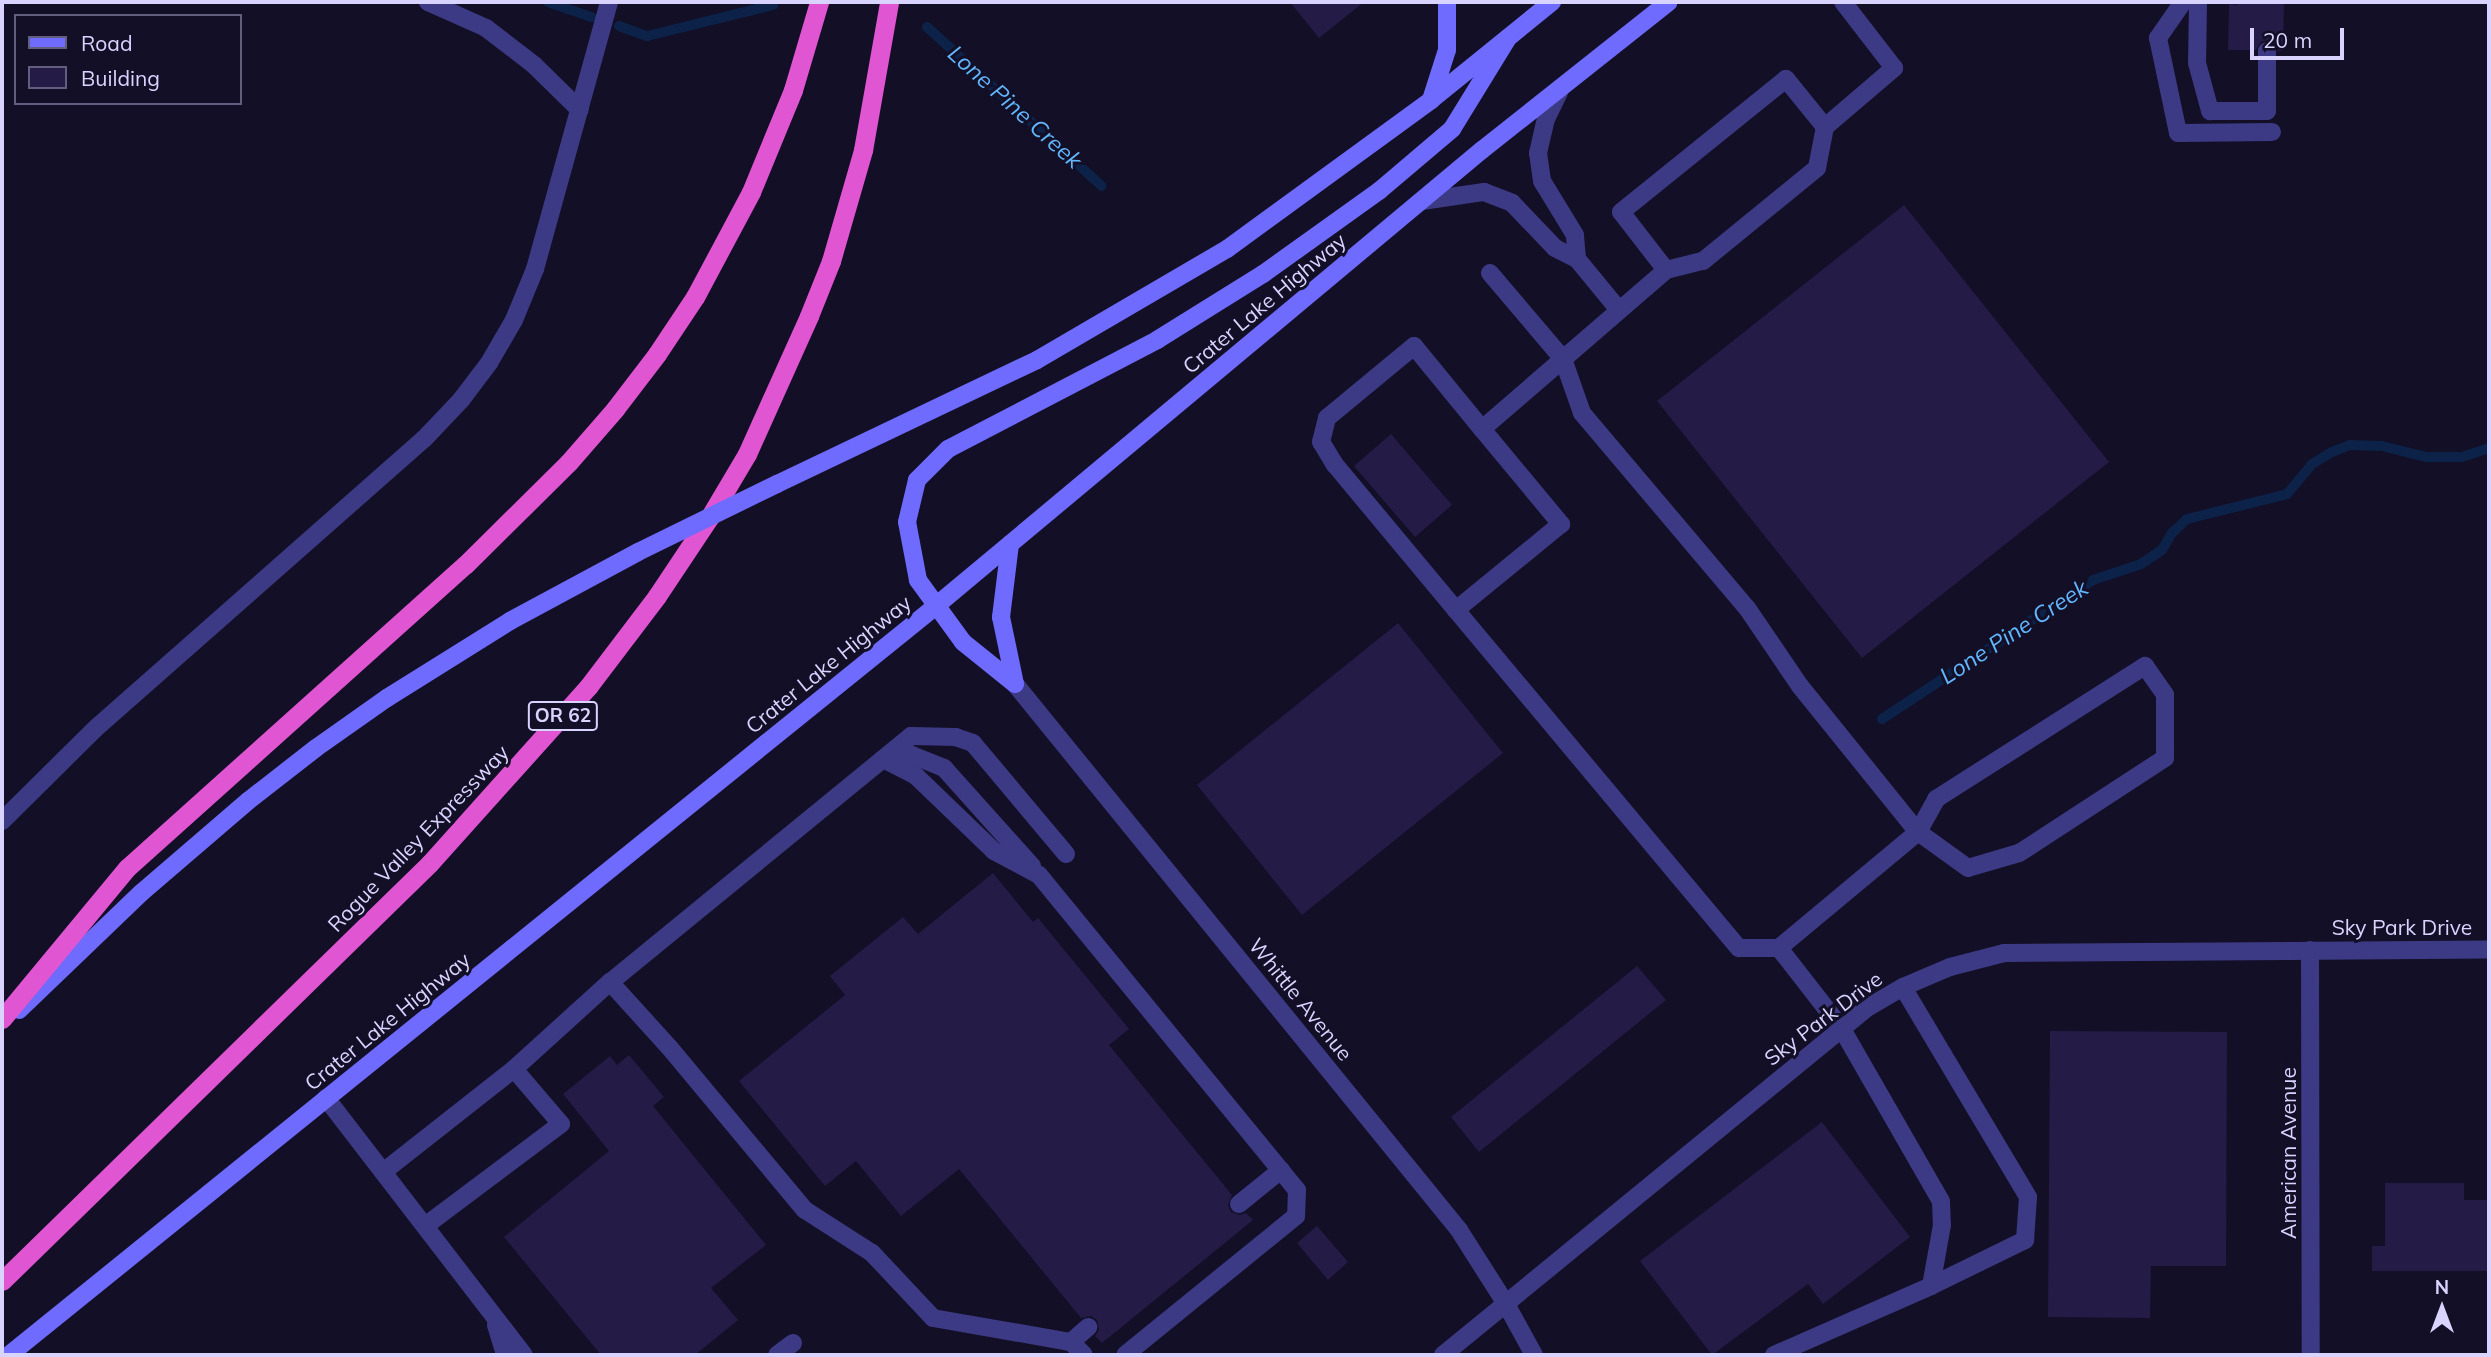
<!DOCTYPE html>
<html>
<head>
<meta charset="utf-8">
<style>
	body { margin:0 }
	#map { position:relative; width:2491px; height:1357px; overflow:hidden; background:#130f26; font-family:Mulish,sans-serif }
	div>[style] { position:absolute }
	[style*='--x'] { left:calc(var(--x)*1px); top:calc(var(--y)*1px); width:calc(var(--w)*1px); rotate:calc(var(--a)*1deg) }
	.stream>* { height:10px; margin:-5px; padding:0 5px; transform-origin:5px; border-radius:5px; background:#0c2248 }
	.building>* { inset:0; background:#241b47 }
	.service>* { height:18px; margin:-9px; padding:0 9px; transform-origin:9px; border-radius:9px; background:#3d3a85 }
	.minor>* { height:18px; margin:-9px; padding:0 9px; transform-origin:9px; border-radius:9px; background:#3d3a85 }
	.tertiary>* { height:18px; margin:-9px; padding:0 9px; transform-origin:9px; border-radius:9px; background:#3d3a85 }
	.secondary>* { height:18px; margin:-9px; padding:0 9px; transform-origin:9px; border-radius:9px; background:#6f6bff }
	.trunk>* { height:19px; margin:-9.5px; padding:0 9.5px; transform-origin:9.5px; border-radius:9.5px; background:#e055d1 }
	.secondary-bridge>* { height:18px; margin:-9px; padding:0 9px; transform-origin:9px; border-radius:9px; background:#6f6bff }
	span { translate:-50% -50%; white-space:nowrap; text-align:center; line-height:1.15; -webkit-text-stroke:6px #130f26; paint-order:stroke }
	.shield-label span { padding:2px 5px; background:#130f26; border:2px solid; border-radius:5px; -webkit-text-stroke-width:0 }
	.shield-label { font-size:19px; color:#d9d4ff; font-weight:700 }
	.street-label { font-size:21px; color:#d9d4ff }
	.water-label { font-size:23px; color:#62b6ff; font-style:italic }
	.frame { position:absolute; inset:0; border:4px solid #d9d4ff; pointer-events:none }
	.legend { position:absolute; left:14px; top:14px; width:228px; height:91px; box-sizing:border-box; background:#130f26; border:2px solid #625e7d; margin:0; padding:9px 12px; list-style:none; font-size:21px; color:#d9d4ff }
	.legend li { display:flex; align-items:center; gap:14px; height:35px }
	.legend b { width:35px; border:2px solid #625e7d }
	.north { position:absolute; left:2407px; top:1273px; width:70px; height:70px; -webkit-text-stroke:5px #130f26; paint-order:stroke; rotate:0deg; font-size:19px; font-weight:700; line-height:28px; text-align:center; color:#d9d4ff }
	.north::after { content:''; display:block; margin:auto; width:24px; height:32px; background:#d9d4ff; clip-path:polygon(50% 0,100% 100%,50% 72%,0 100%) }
	.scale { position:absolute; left:2250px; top:28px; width:94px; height:32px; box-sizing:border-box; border:4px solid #d9d4ff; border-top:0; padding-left:9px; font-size:21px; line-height:24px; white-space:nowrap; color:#d9d4ff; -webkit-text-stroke:5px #130f26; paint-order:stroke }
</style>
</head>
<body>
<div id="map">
	<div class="stream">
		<i style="--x:548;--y:2;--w:46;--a:19.2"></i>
		<i style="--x:619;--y:26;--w:30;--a:20"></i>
		<i style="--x:647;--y:36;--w:130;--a:-13.8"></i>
		<i style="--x:927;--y:27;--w:236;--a:42.3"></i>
		<i style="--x:1882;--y:719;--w:253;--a:-33.4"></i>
		<i style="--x:2093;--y:580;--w:51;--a:-18.4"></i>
		<i style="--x:2141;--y:564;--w:25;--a:-34"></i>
		<i style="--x:2162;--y:550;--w:20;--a:-60"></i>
		<i style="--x:2172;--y:533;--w:21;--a:-43"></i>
		<i style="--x:2187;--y:519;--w:103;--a:-14"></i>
		<i style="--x:2287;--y:494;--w:39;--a:-50"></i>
		<i style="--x:2312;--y:464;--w:23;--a:-31"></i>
		<i style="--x:2332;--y:452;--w:19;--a:-21"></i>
		<i style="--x:2350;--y:445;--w:32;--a:2"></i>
		<i style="--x:2382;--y:446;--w:45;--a:14"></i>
		<i style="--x:2426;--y:457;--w:36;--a:0"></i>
		<i style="--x:2462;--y:457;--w:28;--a:-18"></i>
	</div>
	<div class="building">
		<i style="clip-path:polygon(1290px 2px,1364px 2px,1319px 38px)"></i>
		<i style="clip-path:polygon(2237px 2px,2284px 2px,2283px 51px,2278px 51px,2276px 45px,2268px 40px,2261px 42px,2256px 50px,2228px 50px,2229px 4px,2237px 5px)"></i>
		<i style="clip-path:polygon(1904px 205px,2109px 462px,1862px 658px,1657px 401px)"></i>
		<i style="clip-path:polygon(1391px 434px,1452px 505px,1415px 537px,1354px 466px)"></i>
		<i style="clip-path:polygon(1398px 623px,1503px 753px,1302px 915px,1197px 785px)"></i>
		<i style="clip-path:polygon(993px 873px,1033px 922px,1038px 918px,1129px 1029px,1109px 1045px,1232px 1195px,1228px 1205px,1231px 1212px,1240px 1215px,1246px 1213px,1253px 1220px,1102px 1343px,1095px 1336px,1099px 1330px,1097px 1320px,1091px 1316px,1081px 1318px,959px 1169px,901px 1216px,856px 1161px,825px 1186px,739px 1081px,845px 995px,830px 976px,903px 917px,918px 934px)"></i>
		<i style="clip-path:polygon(1637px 966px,1666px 1000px,1479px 1152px,1451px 1117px)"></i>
		<i style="clip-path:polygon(2050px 1031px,2227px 1032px,2226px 1266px,2151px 1266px,2150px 1318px,2048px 1317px)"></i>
		<i style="clip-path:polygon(629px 1055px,664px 1097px,653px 1106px,766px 1245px,711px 1288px,738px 1320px,695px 1355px,601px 1355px,504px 1237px,609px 1151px,563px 1094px,610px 1056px,617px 1065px)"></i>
		<i style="clip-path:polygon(1822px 1122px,1910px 1237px,1823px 1304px,1808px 1284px,1712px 1355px,1640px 1261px)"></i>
		<i style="clip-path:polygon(2385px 1183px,2464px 1183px,2464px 1200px,2489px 1200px,2489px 1271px,2372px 1271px,2372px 1246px,2385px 1246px)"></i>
		<i style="clip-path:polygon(1317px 1226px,1348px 1262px,1328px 1280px,1297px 1243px)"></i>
	</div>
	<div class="service">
		<i style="--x:428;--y:2;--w:64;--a:24.1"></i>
		<i style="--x:486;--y:28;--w:61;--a:37.6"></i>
		<i style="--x:534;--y:65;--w:64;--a:44.4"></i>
		<i style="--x:2183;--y:2;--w:44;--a:124.8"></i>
		<i style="--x:2158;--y:38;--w:97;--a:78.1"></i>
		<i style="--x:2178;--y:133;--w:94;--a:-0.6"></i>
		<i style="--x:2198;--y:2;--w:61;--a:90.9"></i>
		<i style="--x:2197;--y:63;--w:50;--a:74.8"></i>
		<i style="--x:2210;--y:111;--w:57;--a:0"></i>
		<i style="--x:2267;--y:111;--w:60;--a:-90"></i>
		<i style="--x:1422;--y:201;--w:63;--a:-8.3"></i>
		<i style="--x:1484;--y:192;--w:30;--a:21"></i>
		<i style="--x:1512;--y:203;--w:62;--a:46.3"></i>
		<i style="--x:1555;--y:248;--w:25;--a:27"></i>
		<i style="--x:1577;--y:259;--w:24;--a:-95"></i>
		<i style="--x:1575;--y:235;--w:63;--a:-121.4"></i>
		<i style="--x:1542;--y:181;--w:28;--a:-98"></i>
		<i style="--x:1538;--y:153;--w:35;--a:-77"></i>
		<i style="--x:1546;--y:119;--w:30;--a:-64"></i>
		<i style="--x:1577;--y:259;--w:66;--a:50.5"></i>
		<i style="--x:1666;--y:270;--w:73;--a:-127.8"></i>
		<i style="--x:1621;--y:212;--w:212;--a:-38.9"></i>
		<i style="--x:1786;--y:79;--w:62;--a:50.9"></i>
		<i style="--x:1490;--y:273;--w:113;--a:49.7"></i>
		<i style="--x:1563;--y:359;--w:57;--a:70.6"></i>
		<i style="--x:1582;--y:413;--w:255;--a:49.8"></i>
		<i style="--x:1747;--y:608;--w:94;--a:55.8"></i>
		<i style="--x:1800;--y:686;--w:188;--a:51.1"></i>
		<i style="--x:1918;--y:832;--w:181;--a:140.2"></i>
		<i style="--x:1482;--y:429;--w:124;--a:50.3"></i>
		<i style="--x:1561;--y:524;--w:136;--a:140.7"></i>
		<i style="--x:1456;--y:610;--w:441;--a:50.1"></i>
		<i style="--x:1739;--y:948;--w:40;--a:0"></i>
		<i style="--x:1779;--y:948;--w:103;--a:52.1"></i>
		<i style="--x:1842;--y:1029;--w:198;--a:60.1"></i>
		<i style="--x:1941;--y:1201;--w:24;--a:88"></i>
		<i style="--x:1942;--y:1225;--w:62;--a:100.2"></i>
		<i style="--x:1456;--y:610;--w:189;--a:-129.8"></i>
		<i style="--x:1335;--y:465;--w:27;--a:-121"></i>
		<i style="--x:1321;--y:442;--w:25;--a:-76"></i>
		<i style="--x:1327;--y:418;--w:113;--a:-39.6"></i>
		<i style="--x:1414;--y:346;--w:107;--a:50.7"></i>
		<i style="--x:1482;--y:429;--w:243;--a:-40.8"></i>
		<i style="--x:1666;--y:270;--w:38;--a:-14"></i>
		<i style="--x:1703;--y:261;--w:147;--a:-39.2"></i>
		<i style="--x:1817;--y:168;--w:42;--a:-79"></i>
		<i style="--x:1825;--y:127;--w:91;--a:-40.5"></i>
		<i style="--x:1894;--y:68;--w:83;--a:-127.7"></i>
		<i style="--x:2145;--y:666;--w:35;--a:55"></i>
		<i style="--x:2165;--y:695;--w:63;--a:90"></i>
		<i style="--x:2165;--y:758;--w:174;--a:146.9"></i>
		<i style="--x:2019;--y:853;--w:53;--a:163.6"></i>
		<i style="--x:1968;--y:868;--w:62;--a:-144.2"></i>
		<i style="--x:1918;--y:832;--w:38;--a:-61"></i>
		<i style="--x:1936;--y:799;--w:248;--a:-32.5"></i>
		<i style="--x:883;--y:759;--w:37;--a:27"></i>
		<i style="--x:916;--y:776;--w:108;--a:43.9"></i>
		<i style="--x:994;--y:851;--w:51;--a:28.1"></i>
		<i style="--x:1039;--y:875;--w:407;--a:50.7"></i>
		<i style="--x:1297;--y:1190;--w:26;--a:92"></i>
		<i style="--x:1296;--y:1216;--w:220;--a:140.9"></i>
		<i style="--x:883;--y:759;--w:29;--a:-8"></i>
		<i style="--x:912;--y:755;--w:35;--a:22"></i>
		<i style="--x:944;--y:768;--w:132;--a:48.1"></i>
		<i style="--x:2;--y:821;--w:132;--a:-44.7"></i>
		<i style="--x:96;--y:728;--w:437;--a:-41.4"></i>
		<i style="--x:424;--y:439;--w:54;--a:-46.5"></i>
		<i style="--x:461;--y:400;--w:46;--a:-52.9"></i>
		<i style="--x:489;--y:363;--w:50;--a:-59.8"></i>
		<i style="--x:514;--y:320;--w:55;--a:-67.6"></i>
		<i style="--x:535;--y:269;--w:277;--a:-74.5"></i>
		<i style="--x:1066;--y:854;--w:145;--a:-130"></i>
		<i style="--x:973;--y:743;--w:18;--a:-161"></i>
		<i style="--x:956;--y:737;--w:45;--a:-178.7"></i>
		<i style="--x:911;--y:736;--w:389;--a:140.7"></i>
		<i style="--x:610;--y:982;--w:88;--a:47.8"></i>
		<i style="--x:669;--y:1047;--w:212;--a:50.2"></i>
		<i style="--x:805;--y:1210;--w:80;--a:32.7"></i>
		<i style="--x:872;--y:1253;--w:89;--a:46.8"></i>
		<i style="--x:933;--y:1318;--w:140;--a:9.9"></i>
		<i style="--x:1071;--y:1342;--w:18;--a:45"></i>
		<i style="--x:326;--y:1098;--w:324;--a:52.4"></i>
		<i style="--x:383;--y:1172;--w:167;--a:-38.2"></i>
		<i style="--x:514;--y:1069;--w:130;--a:-42.2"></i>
		<i style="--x:1239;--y:1204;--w:54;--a:-39"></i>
		<i style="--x:425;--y:1226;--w:170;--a:-36.9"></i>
		<i style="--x:561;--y:1124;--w:72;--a:-130.5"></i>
		<i style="--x:496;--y:1325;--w:31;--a:73"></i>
		<i style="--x:1071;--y:1342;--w:23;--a:-41"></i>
		<i style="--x:777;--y:1355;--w:20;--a:-37"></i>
		<i style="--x:1774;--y:1355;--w:171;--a:-23.7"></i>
		<i style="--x:1931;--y:1286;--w:105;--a:-26.1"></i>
		<i style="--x:2025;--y:1240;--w:43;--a:-86"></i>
		<i style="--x:2028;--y:1197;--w:244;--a:-120.8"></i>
	</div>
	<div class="minor">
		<i style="--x:2310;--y:950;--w:405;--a:89.9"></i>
		<i style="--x:1443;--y:1355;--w:548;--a:-39.3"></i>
		<i style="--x:1867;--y:1008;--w:42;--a:-30.3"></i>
		<i style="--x:1903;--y:987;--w:51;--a:-23.1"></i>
		<i style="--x:1950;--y:967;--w:56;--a:-14.5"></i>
		<i style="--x:2004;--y:953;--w:485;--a:-0.4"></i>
	</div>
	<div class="tertiary">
		<i style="--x:1015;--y:684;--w:704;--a:50.88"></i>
		<i style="--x:1459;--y:1230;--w:88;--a:57.6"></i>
		<i style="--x:1506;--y:1304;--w:58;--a:61.2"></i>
	</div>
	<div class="secondary">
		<i style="--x:1431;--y:100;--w:52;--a:-72.3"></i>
		<i style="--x:1447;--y:50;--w:48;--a:-90"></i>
		<i style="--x:777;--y:484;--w:288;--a:-25.5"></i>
		<i style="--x:1037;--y:360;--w:220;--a:-30.3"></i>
		<i style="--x:1227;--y:249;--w:253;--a:-36.1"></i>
		<i style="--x:1431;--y:100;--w:156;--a:-39"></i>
		<i style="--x:1010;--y:544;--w:74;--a:97"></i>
		<i style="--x:1001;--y:617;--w:68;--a:78.2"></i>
		<i style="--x:1015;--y:684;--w:67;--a:-141.1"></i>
		<i style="--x:963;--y:642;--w:77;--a:-126"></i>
		<i style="--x:918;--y:580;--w:59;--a:-100.7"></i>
		<i style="--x:907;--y:522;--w:43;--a:-76.6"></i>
		<i style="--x:917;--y:480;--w:44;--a:-45"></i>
		<i style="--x:948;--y:449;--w:236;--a:-27.5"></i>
		<i style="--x:1157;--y:340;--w:125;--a:-31.9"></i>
		<i style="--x:1263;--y:274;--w:143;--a:-35.6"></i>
		<i style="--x:1379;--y:191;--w:96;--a:-40.3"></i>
		<i style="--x:1452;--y:129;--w:107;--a:-58.4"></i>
		<i style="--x:19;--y:1010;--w:169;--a:-43.8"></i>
		<i style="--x:141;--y:893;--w:141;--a:-40.7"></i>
		<i style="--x:248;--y:801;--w:86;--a:-37.9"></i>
		<i style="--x:316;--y:748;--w:87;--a:-35.2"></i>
		<i style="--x:387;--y:698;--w:145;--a:-32"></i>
		<i style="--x:510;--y:621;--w:145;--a:-28.3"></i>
		<i style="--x:9;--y:1355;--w:1193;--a:-38.94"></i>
		<i style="--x:937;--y:605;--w:710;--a:-39.86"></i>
		<i style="--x:1482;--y:150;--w:238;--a:-38.4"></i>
	</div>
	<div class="trunk">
		<i style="--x:2;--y:1019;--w:196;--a:-50.4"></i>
		<i style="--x:127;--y:868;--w:454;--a:-41.9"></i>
		<i style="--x:465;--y:565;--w:146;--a:-44.7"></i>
		<i style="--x:569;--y:462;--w:70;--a:-49"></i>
		<i style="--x:615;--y:409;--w:69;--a:-52.6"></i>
		<i style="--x:657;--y:354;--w:69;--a:-56.3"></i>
		<i style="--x:695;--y:297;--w:119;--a:-61.9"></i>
		<i style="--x:751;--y:192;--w:110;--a:-67.6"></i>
		<i style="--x:793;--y:90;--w:92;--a:-73.5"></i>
		<i style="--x:2;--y:1281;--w:598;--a:-44.32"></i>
		<i style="--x:430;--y:863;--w:237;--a:-48.1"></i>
		<i style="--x:588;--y:687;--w:114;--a:-52.8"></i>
		<i style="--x:657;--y:596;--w:94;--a:-56.3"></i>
		<i style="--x:709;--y:518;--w:74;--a:-59.3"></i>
		<i style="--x:747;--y:454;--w:151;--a:-65.8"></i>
		<i style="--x:809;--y:316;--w:59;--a:-68.2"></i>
		<i style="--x:831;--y:261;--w:116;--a:-73.9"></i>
		<i style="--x:863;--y:150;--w:150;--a:-80"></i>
	</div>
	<div class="secondary-bridge">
		<i style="--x:638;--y:552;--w:155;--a:-26.1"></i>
	</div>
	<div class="shield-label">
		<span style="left:563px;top:716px">OR 62</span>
	</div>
	<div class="street-label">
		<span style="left:1264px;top:303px;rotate:-40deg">Crater Lake Highway</span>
		<span style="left:828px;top:664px;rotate:-39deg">Crater Lake Highway</span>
		<span style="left:418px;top:838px;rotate:-46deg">Rogue Valley Expressway</span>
		<span style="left:2402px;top:927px">Sky Park Drive</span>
		<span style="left:1301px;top:999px;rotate:51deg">Whittle Avenue</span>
		<span style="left:1823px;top:1018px;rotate:-37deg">Sky Park Drive</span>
		<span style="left:387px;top:1021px;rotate:-39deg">Crater Lake Highway</span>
		<span style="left:2288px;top:1153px;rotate:-90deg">American Avenue</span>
	</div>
	<div class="water-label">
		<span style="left:1015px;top:107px;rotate:42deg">Lone Pine Creek</span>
		<span style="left:2014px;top:632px;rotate:-33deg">Lone Pine Creek</span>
	</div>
	<div class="frame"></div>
	<ul class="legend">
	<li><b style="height:9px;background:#6f6bff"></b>Road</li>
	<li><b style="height:19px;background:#241b47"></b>Building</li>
	</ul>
	<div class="north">N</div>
	<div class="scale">20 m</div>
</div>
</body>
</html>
